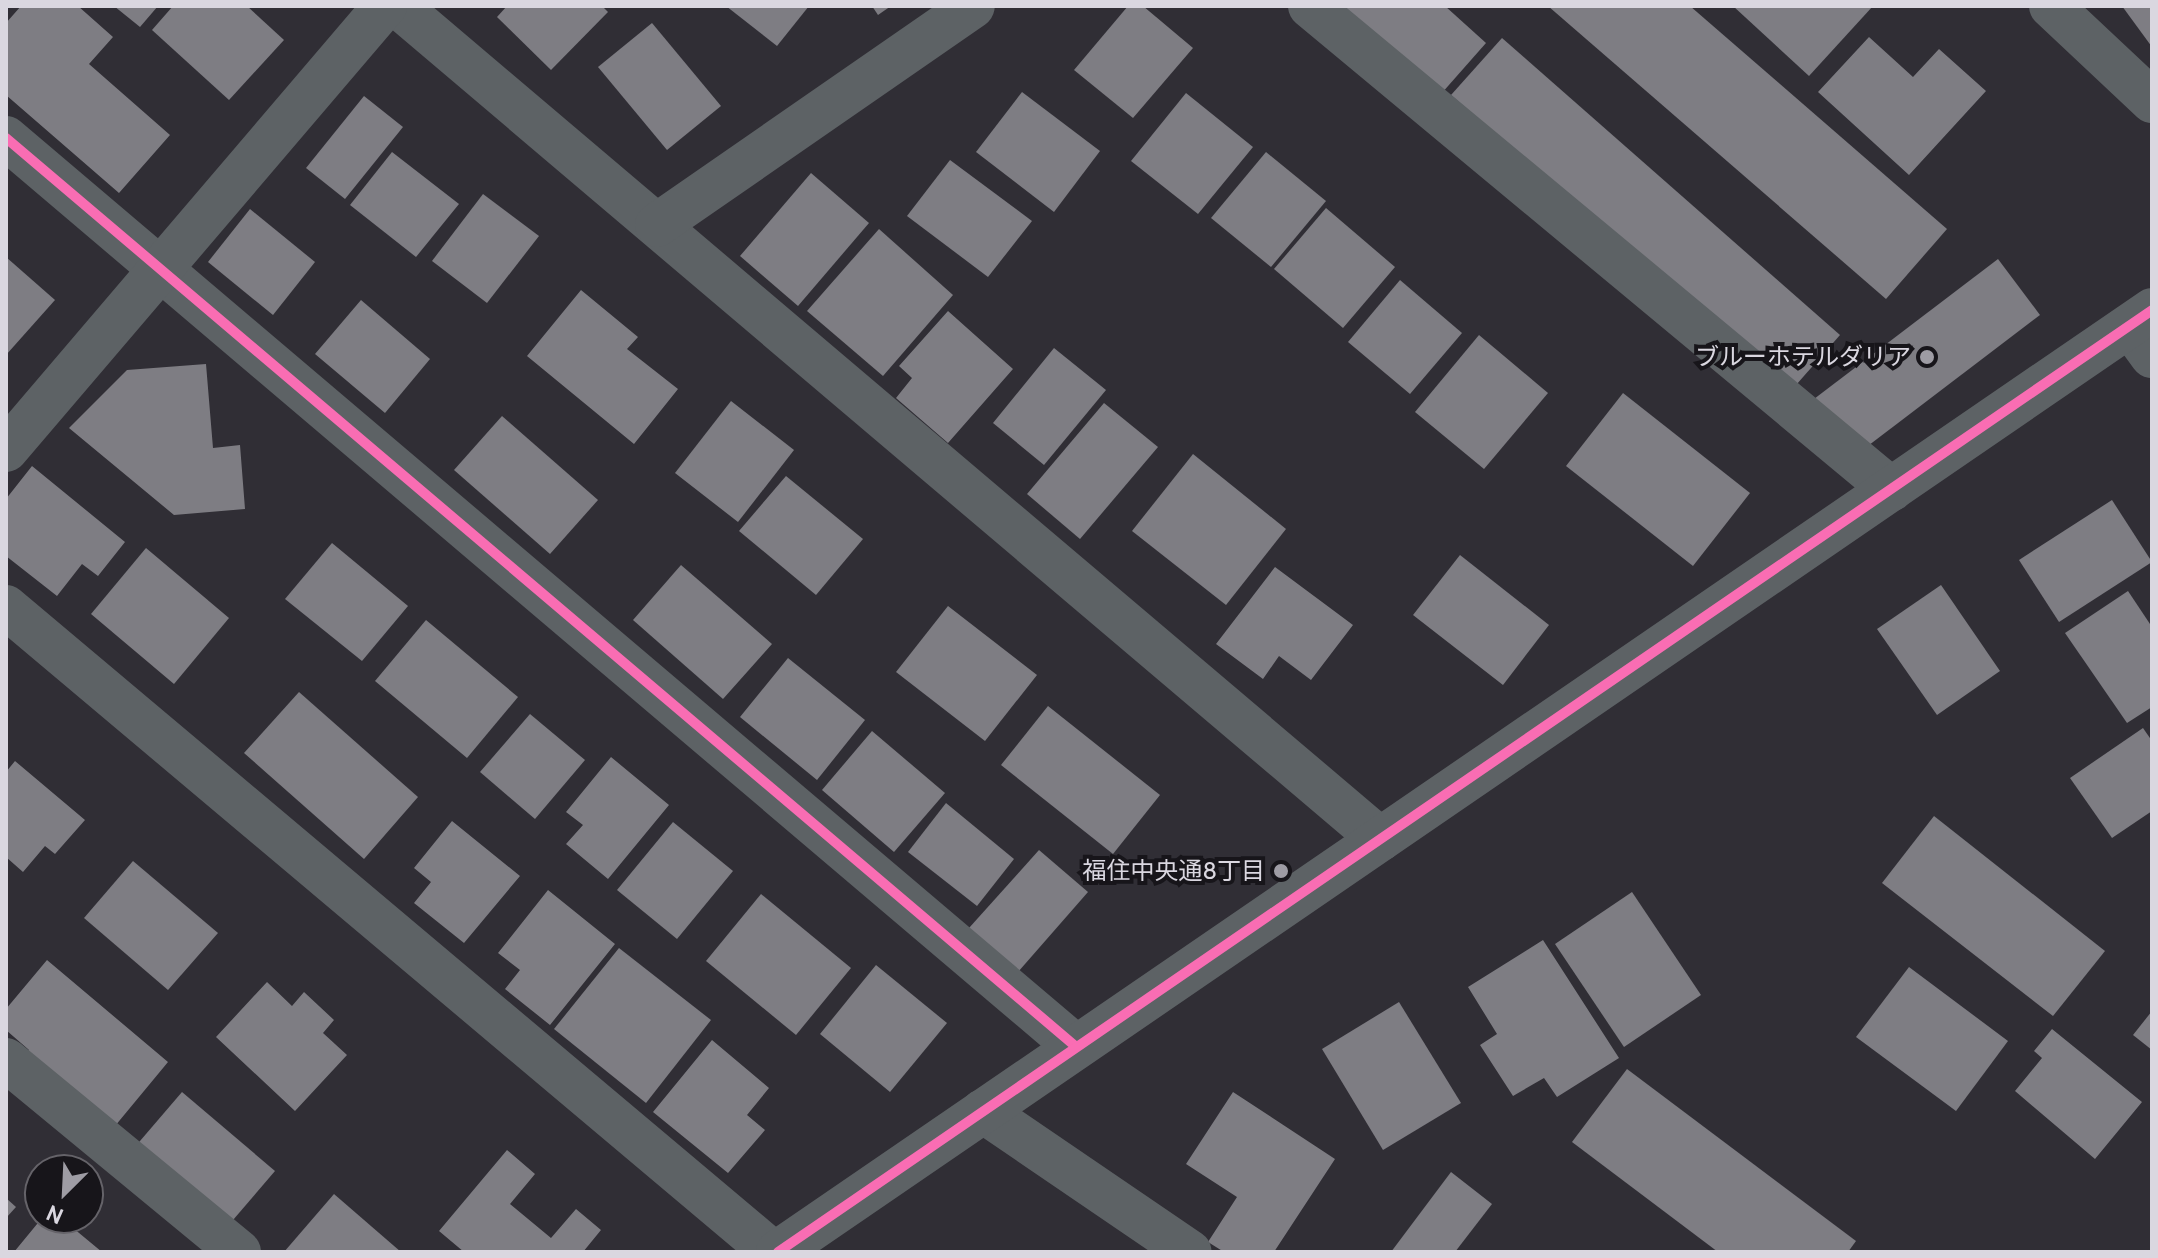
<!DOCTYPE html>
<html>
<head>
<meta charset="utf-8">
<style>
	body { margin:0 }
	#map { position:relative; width:2158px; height:1258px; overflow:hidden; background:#302e35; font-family:Cabin,"Noto Sans JP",sans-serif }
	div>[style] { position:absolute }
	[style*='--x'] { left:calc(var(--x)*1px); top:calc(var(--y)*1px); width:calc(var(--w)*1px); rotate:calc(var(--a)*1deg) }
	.building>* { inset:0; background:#7e7d83 }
	.minor>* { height:44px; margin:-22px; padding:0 22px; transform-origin:22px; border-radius:22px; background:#5d6265 }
	.tertiary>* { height:44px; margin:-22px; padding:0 22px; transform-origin:22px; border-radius:22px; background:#5d6265 }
	.cycleway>* { height:10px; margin:-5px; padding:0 5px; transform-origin:5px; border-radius:5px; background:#f96db3 }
	.dots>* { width:22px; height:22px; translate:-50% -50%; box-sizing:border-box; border:4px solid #17151a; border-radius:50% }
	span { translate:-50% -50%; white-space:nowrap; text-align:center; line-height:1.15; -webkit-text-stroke:8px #17151a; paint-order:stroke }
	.poi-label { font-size:24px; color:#dad7e0 }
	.right { translate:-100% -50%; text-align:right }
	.frame { position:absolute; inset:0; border:8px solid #dad7e0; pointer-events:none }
	.north { position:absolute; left:24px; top:1154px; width:80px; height:80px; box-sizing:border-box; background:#17151a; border:2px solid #656369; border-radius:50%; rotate:204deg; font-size:22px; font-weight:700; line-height:32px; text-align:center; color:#dad7e0 }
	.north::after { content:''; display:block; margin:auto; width:28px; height:36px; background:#9e9ca4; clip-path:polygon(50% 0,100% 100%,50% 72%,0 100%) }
</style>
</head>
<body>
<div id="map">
	<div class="building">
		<i style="clip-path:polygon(21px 6px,78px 6px,113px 37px,89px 64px,170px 135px,119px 193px,6px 95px,6px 23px)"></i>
		<i style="clip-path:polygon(114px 6px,158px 6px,140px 27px)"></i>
		<i style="clip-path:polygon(173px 6px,247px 6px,284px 40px,229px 100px,152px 30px)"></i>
		<i style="clip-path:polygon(507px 6px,602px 6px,608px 12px,551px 70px,497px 17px)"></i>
		<i style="clip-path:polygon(726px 6px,809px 6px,777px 46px)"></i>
		<i style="clip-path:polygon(872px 6px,891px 6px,878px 15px)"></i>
		<i style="clip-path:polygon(1128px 6px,1143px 6px,1193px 48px,1133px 118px,1074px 70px)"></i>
		<i style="clip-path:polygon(1343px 6px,1445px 6px,1486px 43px,1441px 94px)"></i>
		<i style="clip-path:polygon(1548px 6px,1690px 6px,1947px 229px,1886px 299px)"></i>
		<i style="clip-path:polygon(1733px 6px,1873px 6px,1809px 76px)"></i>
		<i style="clip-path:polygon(2122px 6px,2152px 6px,2152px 47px)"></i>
		<i style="clip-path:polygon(652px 23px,721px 106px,667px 150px,598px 67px)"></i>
		<i style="clip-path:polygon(1869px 37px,1913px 77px,1939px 49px,1986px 91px,1909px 175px,1818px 92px)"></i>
		<i style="clip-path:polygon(1502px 38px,1840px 335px,1789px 393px,1451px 95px)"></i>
		<i style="clip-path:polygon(1022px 92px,1100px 151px,1054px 212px,976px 152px)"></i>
		<i style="clip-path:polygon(1186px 93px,1253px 147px,1198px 214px,1131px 161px)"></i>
		<i style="clip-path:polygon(364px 96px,403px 127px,345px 199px,306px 168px)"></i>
		<i style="clip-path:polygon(392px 152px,459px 204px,416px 257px,350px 205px)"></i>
		<i style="clip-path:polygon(1266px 152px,1326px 201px,1271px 267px,1211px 218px)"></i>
		<i style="clip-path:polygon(950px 160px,1032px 221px,988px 277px,907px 216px)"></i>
		<i style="clip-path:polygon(811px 173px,869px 223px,798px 306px,740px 256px)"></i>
		<i style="clip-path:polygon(483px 194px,539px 236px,487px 303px,432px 261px)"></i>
		<i style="clip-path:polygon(1326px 208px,1395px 267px,1343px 328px,1274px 269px)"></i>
		<i style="clip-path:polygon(250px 209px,315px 262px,273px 315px,208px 262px)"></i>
		<i style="clip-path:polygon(879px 229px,953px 295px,883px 376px,807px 311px)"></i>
		<i style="clip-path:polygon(6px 257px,55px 300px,6px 355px)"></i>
		<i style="clip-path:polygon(1998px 259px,2040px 315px,1856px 455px,1814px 399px)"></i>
		<i style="clip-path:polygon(1400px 280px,1462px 333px,1410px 394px,1348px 342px)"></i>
		<i style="clip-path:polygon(581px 290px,638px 337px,627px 349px,678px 389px,634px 444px,527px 356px)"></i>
		<i style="clip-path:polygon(361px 300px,430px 359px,385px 413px,315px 354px)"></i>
		<i style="clip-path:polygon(948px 311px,1013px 369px,948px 443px,896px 398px,912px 378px,899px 366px)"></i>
		<i style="clip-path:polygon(1479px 335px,1548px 393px,1484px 469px,1415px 412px)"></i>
		<i style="clip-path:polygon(1054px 348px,1106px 390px,1044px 465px,993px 423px)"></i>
		<i style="clip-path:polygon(206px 364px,213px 448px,240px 445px,245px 509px,174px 515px,69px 428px,127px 370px)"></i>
		<i style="clip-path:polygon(1623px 393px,1750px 493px,1693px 566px,1566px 466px)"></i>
		<i style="clip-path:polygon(731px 401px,794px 450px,738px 522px,675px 473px)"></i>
		<i style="clip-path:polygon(1104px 403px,1158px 447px,1080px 539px,1027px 494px)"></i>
		<i style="clip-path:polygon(502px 416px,598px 500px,550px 554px,454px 470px)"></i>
		<i style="clip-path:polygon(1193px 454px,1286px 529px,1226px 605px,1132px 531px)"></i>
		<i style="clip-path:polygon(32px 466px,125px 542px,98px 576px,82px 564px,57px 596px,6px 556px,6px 499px)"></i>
		<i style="clip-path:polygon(786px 476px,863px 539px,816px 595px,739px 531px)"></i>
		<i style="clip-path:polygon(2112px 500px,2152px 562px,2059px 622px,2019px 560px)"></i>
		<i style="clip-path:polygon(332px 543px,408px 606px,362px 661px,285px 599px)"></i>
		<i style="clip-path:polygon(146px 548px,229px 618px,174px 684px,91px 614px)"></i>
		<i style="clip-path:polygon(1460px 555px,1549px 625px,1503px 685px,1413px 615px)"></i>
		<i style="clip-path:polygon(681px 565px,772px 644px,723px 699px,633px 620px)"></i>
		<i style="clip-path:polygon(1275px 567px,1353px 625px,1311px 680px,1279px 656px,1263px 679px,1216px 644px)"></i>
		<i style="clip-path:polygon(1941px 585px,2000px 671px,1937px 715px,1877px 629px)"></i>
		<i style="clip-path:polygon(2128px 591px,2152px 627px,2152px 707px,2127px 723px,2065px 633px)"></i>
		<i style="clip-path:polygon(948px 606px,1037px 675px,985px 741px,896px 672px)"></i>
		<i style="clip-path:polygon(426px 620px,518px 697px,467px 758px,375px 681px)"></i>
		<i style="clip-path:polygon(788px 658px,865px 720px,817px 780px,740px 717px)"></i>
		<i style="clip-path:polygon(299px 692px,418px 797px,364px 859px,244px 753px)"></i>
		<i style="clip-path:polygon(1048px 706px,1160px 795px,1113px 854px,1001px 765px)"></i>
		<i style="clip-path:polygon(530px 714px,585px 760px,535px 819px,480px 772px)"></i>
		<i style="clip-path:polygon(2143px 728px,2152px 741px,2152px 811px,2112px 838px,2070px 778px)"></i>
		<i style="clip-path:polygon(872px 731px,945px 793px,894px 852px,822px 790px)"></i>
		<i style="clip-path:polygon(611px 757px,669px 805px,608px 879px,566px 844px,583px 825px,566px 812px)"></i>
		<i style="clip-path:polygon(15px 761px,85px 820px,55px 854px,45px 846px,23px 872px,6px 857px,6px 772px)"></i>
		<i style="clip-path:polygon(946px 803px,1014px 859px,977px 906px,908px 852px)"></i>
		<i style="clip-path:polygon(1934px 816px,2105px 951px,2053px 1016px,1882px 883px)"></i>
		<i style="clip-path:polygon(452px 821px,520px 876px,464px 943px,414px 903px,431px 882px,414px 868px)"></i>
		<i style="clip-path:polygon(673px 822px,733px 871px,677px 939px,617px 890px)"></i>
		<i style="clip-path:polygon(1039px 850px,1088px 892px,1018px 972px,969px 928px)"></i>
		<i style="clip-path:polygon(133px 861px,218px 933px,168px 990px,84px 918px)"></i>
		<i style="clip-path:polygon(548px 890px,615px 944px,550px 1025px,505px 989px,520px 970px,498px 953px)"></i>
		<i style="clip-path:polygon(1632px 892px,1701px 995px,1624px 1047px,1555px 944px)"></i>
		<i style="clip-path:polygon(761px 894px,851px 968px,796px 1035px,706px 961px)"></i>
		<i style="clip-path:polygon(1543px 940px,1619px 1058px,1557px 1097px,1544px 1078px,1513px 1096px,1480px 1045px,1497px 1034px,1468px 987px)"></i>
		<i style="clip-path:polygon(619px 948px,711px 1020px,646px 1103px,554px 1029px)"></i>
		<i style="clip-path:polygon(47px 960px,168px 1062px,115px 1126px,20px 1061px,29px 1050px,6px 1030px,6px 1009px)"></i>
		<i style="clip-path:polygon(876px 965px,947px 1023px,890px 1092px,820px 1034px)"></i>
		<i style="clip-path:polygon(1909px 967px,2008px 1041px,1956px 1111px,1856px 1037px)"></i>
		<i style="clip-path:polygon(267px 982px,292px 1006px,304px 992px,334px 1020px,323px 1033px,347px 1055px,295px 1111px,216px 1037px)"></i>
		<i style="clip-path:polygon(1399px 1002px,1461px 1103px,1383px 1150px,1322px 1049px)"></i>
		<i style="clip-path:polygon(2152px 1011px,2152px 1050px,2133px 1035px)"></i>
		<i style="clip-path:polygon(2052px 1029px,2142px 1102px,2095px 1159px,2015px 1091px,2042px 1058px,2034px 1051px)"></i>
		<i style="clip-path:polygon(712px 1040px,769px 1088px,747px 1115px,765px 1130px,728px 1173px,653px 1112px)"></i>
		<i style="clip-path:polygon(1627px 1069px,1856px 1241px,1848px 1252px,1718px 1252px,1572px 1142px)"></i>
		<i style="clip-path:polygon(182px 1092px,275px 1171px,227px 1227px,134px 1148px)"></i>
		<i style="clip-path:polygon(1233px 1092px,1335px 1159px,1274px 1252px,1224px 1252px,1208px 1242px,1237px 1197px,1186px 1164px)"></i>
		<i style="clip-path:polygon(507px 1150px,535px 1174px,510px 1204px,551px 1238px,576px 1209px,601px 1230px,583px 1252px,464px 1252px,439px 1231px)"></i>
		<i style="clip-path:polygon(1451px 1172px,1492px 1204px,1455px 1252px,1391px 1252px)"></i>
		<i style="clip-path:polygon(334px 1194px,401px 1252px,284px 1252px)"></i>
		<i style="clip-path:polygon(6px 1198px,16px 1207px,6px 1218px)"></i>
		<i style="clip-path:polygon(42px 1218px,59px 1232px,67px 1223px,102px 1252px,14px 1252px)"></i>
	</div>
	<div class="minor">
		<i style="--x:398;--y:6;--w:1288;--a:40.31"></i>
		<i style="--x:1310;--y:6;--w:756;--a:39.74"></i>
		<i style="--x:2051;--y:6;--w:139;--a:43.2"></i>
		<i style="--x:6;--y:138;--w:1403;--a:40.34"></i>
		<i style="--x:657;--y:225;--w:384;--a:-34.7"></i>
		<i style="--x:2130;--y:326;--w:37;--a:54"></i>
		<i style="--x:6;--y:450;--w:584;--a:-49.52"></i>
		<i style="--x:6;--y:607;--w:1001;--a:40.1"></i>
		<i style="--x:6;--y:1060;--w:302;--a:39.5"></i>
		<i style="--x:983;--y:1111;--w:250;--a:34.3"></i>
	</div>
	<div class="tertiary">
		<i style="--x:778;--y:1252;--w:1666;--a:-34.43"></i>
	</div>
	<div class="cycleway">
		<i style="--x:6;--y:138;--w:1403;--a:40.34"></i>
		<i style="--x:778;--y:1252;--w:1666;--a:-34.43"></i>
	</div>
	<div class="dots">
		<i style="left:1927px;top:357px;background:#9e9ca4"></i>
		<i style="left:1281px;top:871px;background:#9e9ca4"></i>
	</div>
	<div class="poi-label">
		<span class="right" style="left:1911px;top:357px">ブルーホテルダリア</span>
		<span class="right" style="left:1265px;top:871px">福住中央通8丁目</span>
	</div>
	<div class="frame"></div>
	<div class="north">N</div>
</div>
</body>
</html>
